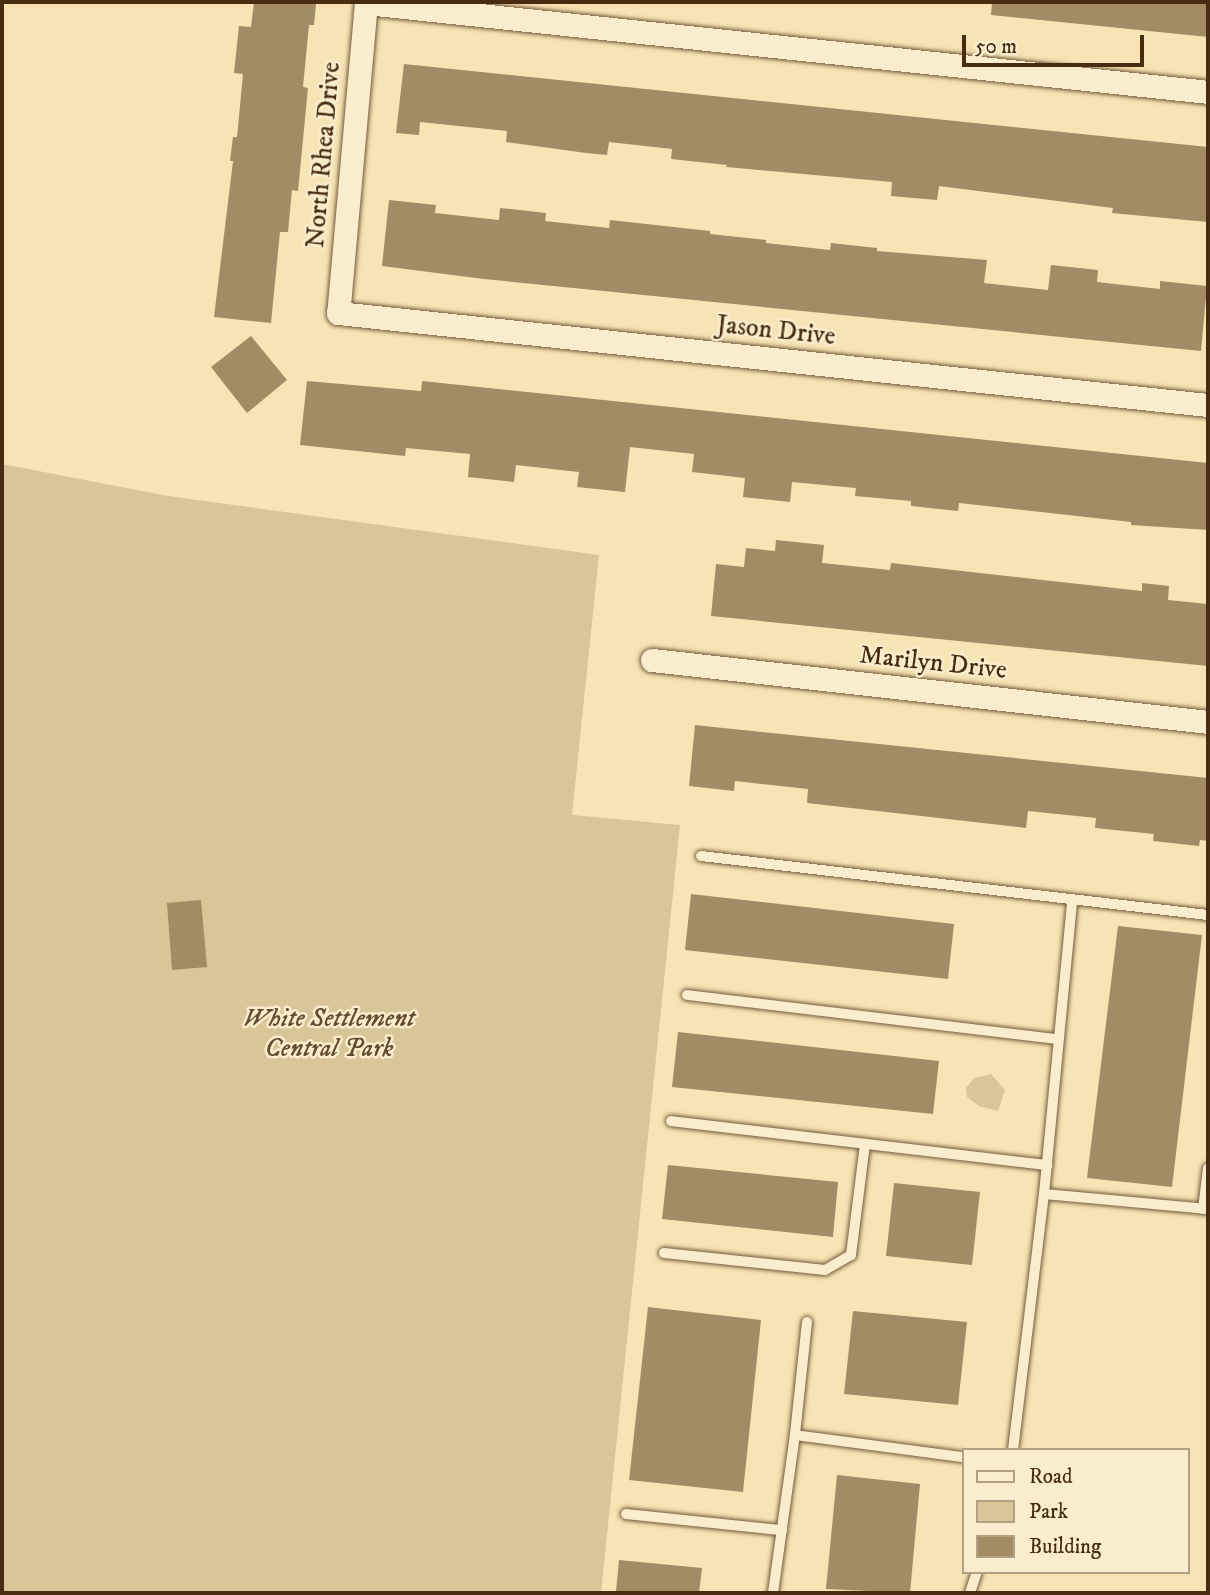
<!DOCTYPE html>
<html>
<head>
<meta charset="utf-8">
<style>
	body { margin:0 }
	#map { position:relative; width:1210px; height:1595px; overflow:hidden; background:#f6e4b4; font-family:"IM FELL DW Pica",serif }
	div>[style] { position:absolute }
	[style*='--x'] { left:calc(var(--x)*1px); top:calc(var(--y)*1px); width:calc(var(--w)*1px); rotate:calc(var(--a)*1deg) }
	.green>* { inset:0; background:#d8c598 }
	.building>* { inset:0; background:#a28c66 }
	.roads { filter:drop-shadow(0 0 2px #735a3a) drop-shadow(0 0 2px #735a3a) }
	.service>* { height:10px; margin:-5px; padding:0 5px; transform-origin:5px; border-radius:5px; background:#f9edce }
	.minor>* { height:23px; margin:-11.5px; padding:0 11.5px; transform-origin:11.5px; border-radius:11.5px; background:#f9edce }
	span { translate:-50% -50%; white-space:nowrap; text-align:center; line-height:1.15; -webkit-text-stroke:5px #f9edce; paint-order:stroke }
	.street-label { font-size:26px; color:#472c12 }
	.park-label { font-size:26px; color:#644b2d; font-style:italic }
	.frame { position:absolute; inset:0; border:4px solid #472c12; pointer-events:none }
	.legend { position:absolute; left:962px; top:1448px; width:228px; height:126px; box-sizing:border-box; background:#f9edce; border:2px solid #b2a083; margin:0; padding:9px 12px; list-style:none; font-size:21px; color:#472c12 }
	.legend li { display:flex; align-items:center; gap:14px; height:35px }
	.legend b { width:35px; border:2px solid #b2a083 }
	.scale { position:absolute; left:962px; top:35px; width:182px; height:32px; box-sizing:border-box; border:4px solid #472c12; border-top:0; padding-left:9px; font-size:21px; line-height:24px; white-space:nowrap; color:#472c12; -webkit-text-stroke:5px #f9edce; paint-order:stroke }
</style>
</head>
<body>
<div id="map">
	<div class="green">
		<i style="clip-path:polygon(2px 464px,168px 496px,599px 555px,572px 815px,680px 825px,601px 1593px,2px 1593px)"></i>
		<i style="clip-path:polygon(991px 1074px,1005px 1090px,998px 1111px,979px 1106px,967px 1097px,966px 1088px,974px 1078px)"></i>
	</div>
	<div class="building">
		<i style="clip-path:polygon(254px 2px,316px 4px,314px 25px,309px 25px,303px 87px,308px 88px,298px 191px,292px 190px,288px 232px,280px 232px,271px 323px,214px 317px,233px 161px,230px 161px,233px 137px,237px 137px,243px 74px,234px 73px,239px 26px,251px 27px)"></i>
		<i style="clip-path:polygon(992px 2px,1208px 2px,1208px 37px,991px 15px)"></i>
		<i style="clip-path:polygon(404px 64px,1208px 147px,1208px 222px,1112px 213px,1113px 208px,939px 186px,937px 200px,891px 196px,892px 182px,726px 167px,727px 165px,671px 159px,672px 149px,609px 142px,607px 155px,586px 153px,506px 142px,507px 131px,420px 122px,419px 135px,396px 133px)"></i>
		<i style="clip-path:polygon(389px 200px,436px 205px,435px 213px,499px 220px,500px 208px,546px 213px,545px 221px,609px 228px,610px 220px,710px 231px,710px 234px,766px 240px,766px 243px,830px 250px,831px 243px,877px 248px,877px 251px,987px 260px,984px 283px,1048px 290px,1051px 265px,1098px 270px,1097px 282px,1160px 289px,1160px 281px,1207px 286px,1201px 351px,484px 279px,382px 266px)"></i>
		<i style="clip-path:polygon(251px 336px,287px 380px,247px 413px,211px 367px)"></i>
		<i style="clip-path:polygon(307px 381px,421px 391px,422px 381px,1208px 463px,1208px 530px,1131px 525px,1131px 522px,959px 503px,958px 511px,911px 506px,911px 501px,855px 496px,856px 488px,792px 482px,790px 502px,743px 497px,745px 478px,692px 472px,694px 454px,630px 447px,625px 492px,577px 487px,579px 472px,516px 465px,514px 482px,468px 477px,470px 454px,406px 448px,405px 456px,300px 445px)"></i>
		<i style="clip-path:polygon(776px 540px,824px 545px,822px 563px,890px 570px,891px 563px,1142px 591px,1142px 583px,1169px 586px,1168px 600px,1208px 604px,1208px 666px,711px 616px,716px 564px,744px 567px,746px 548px,775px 551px)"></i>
		<i style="clip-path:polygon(695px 725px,1208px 778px,1208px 841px,1200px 840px,1199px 846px,1153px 841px,1154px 834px,1095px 828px,1096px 818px,1028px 811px,1026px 828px,807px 803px,808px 789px,735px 781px,734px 791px,689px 786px)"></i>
		<i style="clip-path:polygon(691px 894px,954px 924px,948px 979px,685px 950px)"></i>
		<i style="clip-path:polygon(201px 900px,207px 967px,172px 970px,167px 903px)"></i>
		<i style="clip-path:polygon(1118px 926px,1202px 935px,1172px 1187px,1087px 1178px)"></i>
		<i style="clip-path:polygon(678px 1032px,939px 1061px,933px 1114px,672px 1087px)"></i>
		<i style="clip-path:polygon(668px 1165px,838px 1182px,833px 1237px,662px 1219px)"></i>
		<i style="clip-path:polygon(894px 1183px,980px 1192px,972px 1265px,886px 1256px)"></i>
		<i style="clip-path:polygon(648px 1307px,761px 1320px,743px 1492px,629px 1480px)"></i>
		<i style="clip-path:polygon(853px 1311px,967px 1322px,958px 1405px,844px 1394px)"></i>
		<i style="clip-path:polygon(837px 1475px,920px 1484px,910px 1593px,826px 1589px)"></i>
		<i style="clip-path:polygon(619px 1560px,702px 1568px,699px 1593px,616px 1591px)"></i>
	</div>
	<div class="roads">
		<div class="service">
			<i style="--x:701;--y:856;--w:510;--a:6.64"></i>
			<i style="--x:687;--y:995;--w:374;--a:6.8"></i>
			<i style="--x:671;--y:1121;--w:379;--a:6.7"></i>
			<i style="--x:1044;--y:1194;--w:294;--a:-84.5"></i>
			<i style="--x:1203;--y:1209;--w:41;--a:-83"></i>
			<i style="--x:664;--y:1253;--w:162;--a:6"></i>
			<i style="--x:825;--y:1270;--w:30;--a:-30"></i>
			<i style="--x:851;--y:1255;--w:112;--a:-82.8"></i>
			<i style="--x:807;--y:1322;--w:114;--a:96.1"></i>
			<i style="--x:795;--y:1435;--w:169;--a:7.5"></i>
			<i style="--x:1013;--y:1450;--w:258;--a:-83.1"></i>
			<i style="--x:1044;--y:1194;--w:165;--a:5.2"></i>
			<i style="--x:626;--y:1514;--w:157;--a:5.9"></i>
			<i style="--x:773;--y:1593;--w:160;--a:-82.1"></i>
			<i style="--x:970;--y:1593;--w:22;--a:-72"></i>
		</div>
		<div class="minor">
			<i style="--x:366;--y:2;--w:312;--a:95.1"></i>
			<i style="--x:338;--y:313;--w:875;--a:6.04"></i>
			<i style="--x:366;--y:3;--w:847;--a:6.03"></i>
			<i style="--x:652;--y:660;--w:559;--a:6.36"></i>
		</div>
	</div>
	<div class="street-label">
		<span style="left:324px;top:155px;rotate:-85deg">North Rhea Drive</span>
		<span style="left:776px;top:331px;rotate:6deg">Jason Drive</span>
		<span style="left:933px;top:663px;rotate:6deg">Marilyn Drive</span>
	</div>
	<div class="park-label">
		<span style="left:329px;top:1034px">White Settlement<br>Central Park</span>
	</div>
	<div class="frame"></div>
	<ul class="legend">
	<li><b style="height:9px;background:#f9edce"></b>Road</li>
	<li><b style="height:19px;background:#d8c598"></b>Park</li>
	<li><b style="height:19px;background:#a28c66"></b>Building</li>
	</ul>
	<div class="scale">50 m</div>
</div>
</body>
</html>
